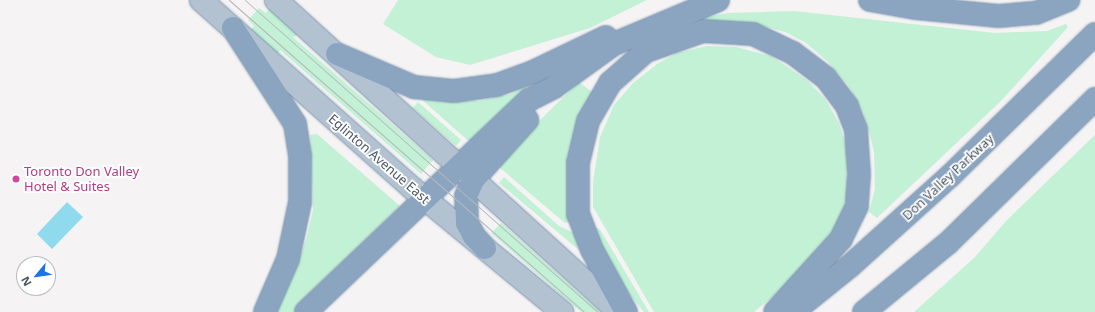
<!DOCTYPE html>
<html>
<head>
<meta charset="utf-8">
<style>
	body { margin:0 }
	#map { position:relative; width:1095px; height:312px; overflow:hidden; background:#f5f3f3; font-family:"Noto Sans",sans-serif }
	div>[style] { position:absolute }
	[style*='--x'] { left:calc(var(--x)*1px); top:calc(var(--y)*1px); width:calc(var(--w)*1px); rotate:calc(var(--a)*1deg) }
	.green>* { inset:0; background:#c3f1d5 }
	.water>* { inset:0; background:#90daee }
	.roads { filter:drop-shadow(0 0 1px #7690ad) drop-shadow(0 0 1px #7690ad) }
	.major>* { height:22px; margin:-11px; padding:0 11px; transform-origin:11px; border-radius:11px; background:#b3c2d1 }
	.highway>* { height:22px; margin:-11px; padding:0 11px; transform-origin:11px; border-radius:11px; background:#8ba5c1 }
	.tram>* { height:1px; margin:-0.5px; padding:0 0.5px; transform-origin:0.5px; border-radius:0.5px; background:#b5b8bd }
	.dots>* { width:11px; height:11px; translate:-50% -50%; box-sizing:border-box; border:2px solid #fff; border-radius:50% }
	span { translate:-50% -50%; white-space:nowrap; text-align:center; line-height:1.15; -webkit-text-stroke:3.5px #fff; paint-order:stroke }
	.street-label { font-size:13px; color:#4a5661 }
	.hotel-label { font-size:13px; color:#b23c85 }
	.left { translate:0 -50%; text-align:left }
	.north { position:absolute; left:16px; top:256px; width:40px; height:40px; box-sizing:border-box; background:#fff; border:1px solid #b7bbc0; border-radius:50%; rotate:241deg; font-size:11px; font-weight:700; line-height:16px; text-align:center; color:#4a5661 }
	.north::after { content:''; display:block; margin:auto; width:14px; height:18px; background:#1a73e8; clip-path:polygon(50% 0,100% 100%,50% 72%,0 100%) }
</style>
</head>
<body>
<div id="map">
	<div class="green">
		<i style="clip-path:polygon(398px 0,647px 0,590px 28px,470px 65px,436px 57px,383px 24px)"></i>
		<i style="clip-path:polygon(271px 7px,298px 35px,293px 37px,433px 160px,421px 174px,280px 50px,277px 55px,249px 31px,254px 26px,248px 20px,259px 8px,266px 13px)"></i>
		<i style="clip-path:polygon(794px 11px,995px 33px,1047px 31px,1066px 24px,1068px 27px,1001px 101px,877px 218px,869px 212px,875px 189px,874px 152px,870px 135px,863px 112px,848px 85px,827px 61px,806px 43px,785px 32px,756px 24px,702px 26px,699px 18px,728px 13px)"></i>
		<i style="clip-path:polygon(707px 46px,736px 47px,771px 56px,807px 80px,826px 100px,839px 123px,846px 145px,847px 197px,839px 225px,799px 275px,754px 312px,654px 312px,593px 207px,593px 182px,600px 137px,614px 105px,633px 83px,657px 64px,677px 53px)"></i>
		<i style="clip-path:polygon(579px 82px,593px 93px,571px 222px,565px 223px,499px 167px,536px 124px)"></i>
		<i style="clip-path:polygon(523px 87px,527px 93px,473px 145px,420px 98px,479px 101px,511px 94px)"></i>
		<i style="clip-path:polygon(418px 102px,461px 140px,456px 146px,413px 108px)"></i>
		<i style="clip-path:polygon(317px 134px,400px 206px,304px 298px,305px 303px,295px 312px,276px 312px,296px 269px,306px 240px,313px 210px,310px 135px)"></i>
		<i style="clip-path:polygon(1095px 135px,1095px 312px,914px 312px,975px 257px,1007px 220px)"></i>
		<i style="clip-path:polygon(504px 177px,559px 226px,576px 234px,579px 250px,499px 183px)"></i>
		<i style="clip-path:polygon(501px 223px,583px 296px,602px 312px,581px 312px,560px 294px,491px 233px)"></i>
		<i style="clip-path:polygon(598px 228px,601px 231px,649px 312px,644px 312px,633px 299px,609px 265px,594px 229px)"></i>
	</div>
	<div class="water">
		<i style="clip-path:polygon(67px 202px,83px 217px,52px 249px,37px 234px)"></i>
	</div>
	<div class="roads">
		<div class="major">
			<i style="--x:201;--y:0;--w:283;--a:41.7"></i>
			<i style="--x:412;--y:188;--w:195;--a:39.6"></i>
			<i style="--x:276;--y:0;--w:464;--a:42.3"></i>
		</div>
		<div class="highway">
			<i style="--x:870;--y:0;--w:47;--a:9.9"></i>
			<i style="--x:916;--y:8;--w:83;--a:5.5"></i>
			<i style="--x:999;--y:16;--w:37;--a:-5"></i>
			<i style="--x:1036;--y:13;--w:35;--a:-22"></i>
			<i style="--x:233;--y:28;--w:114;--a:57.1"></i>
			<i style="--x:295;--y:124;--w:33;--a:81"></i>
			<i style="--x:300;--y:157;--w:45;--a:90"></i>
			<i style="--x:300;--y:202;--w:58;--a:101.9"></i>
			<i style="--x:288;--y:259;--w:58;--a:113.5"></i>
			<i style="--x:337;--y:54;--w:84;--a:23.2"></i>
			<i style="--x:414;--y:87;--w:40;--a:5.7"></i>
			<i style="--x:454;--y:91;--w:43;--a:-7.9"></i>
			<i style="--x:497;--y:85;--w:38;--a:-20"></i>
			<i style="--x:533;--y:72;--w:81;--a:-25.6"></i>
			<i style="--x:485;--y:248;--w:16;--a:-133"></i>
			<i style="--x:474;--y:236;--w:15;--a:-118"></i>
			<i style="--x:467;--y:223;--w:27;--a:-92"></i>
			<i style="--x:466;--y:196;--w:17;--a:-66"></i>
			<i style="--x:473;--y:180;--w:81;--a:-48"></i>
			<i style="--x:306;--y:312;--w:308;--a:-43.6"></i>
			<i style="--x:529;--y:100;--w:28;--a:-27"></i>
			<i style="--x:554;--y:87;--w:74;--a:-35.6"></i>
			<i style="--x:614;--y:44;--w:113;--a:-22.9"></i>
			<i style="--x:626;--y:312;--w:71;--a:-118.7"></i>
			<i style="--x:592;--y:250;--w:39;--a:-111"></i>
			<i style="--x:578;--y:214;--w:51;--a:-90"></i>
			<i style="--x:578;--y:163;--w:43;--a:-76.6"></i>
			<i style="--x:588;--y:121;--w:44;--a:-59.9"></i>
			<i style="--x:610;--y:83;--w:48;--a:-41.6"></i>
			<i style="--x:646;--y:51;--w:60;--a:-19.3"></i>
			<i style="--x:703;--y:31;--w:50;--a:3.4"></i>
			<i style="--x:753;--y:34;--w:44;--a:25.4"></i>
			<i style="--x:793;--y:53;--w:41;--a:37.1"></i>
			<i style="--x:826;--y:78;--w:35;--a:53"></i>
			<i style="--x:847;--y:106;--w:26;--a:69"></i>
			<i style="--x:856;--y:130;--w:44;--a:86.1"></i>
			<i style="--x:859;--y:174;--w:32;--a:94"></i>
			<i style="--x:857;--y:206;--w:37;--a:116"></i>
			<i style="--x:841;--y:239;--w:98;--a:132.1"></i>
			<i style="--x:793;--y:312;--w:73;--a:-38.9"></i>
			<i style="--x:850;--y:266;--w:135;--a:-42"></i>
			<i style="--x:950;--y:176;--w:203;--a:-44.4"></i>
			<i style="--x:864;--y:312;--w:109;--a:-39.4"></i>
			<i style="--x:948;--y:243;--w:206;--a:-44.4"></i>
		</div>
	</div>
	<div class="tram">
		<i style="--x:229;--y:0;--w:473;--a:41.3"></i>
		<i style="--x:245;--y:0;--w:471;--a:41.5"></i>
	</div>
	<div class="dots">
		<i style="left:16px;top:179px;background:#d1479c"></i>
	</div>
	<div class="street-label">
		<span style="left:379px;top:159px;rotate:41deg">Eglinton Avenue East</span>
		<span style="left:948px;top:177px;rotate:-43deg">Don Valley Parkway</span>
	</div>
	<div class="hotel-label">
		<span class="left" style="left:24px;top:179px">Toronto Don Valley<br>Hotel &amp; Suites</span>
	</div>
	<div class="north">N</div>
</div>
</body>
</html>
